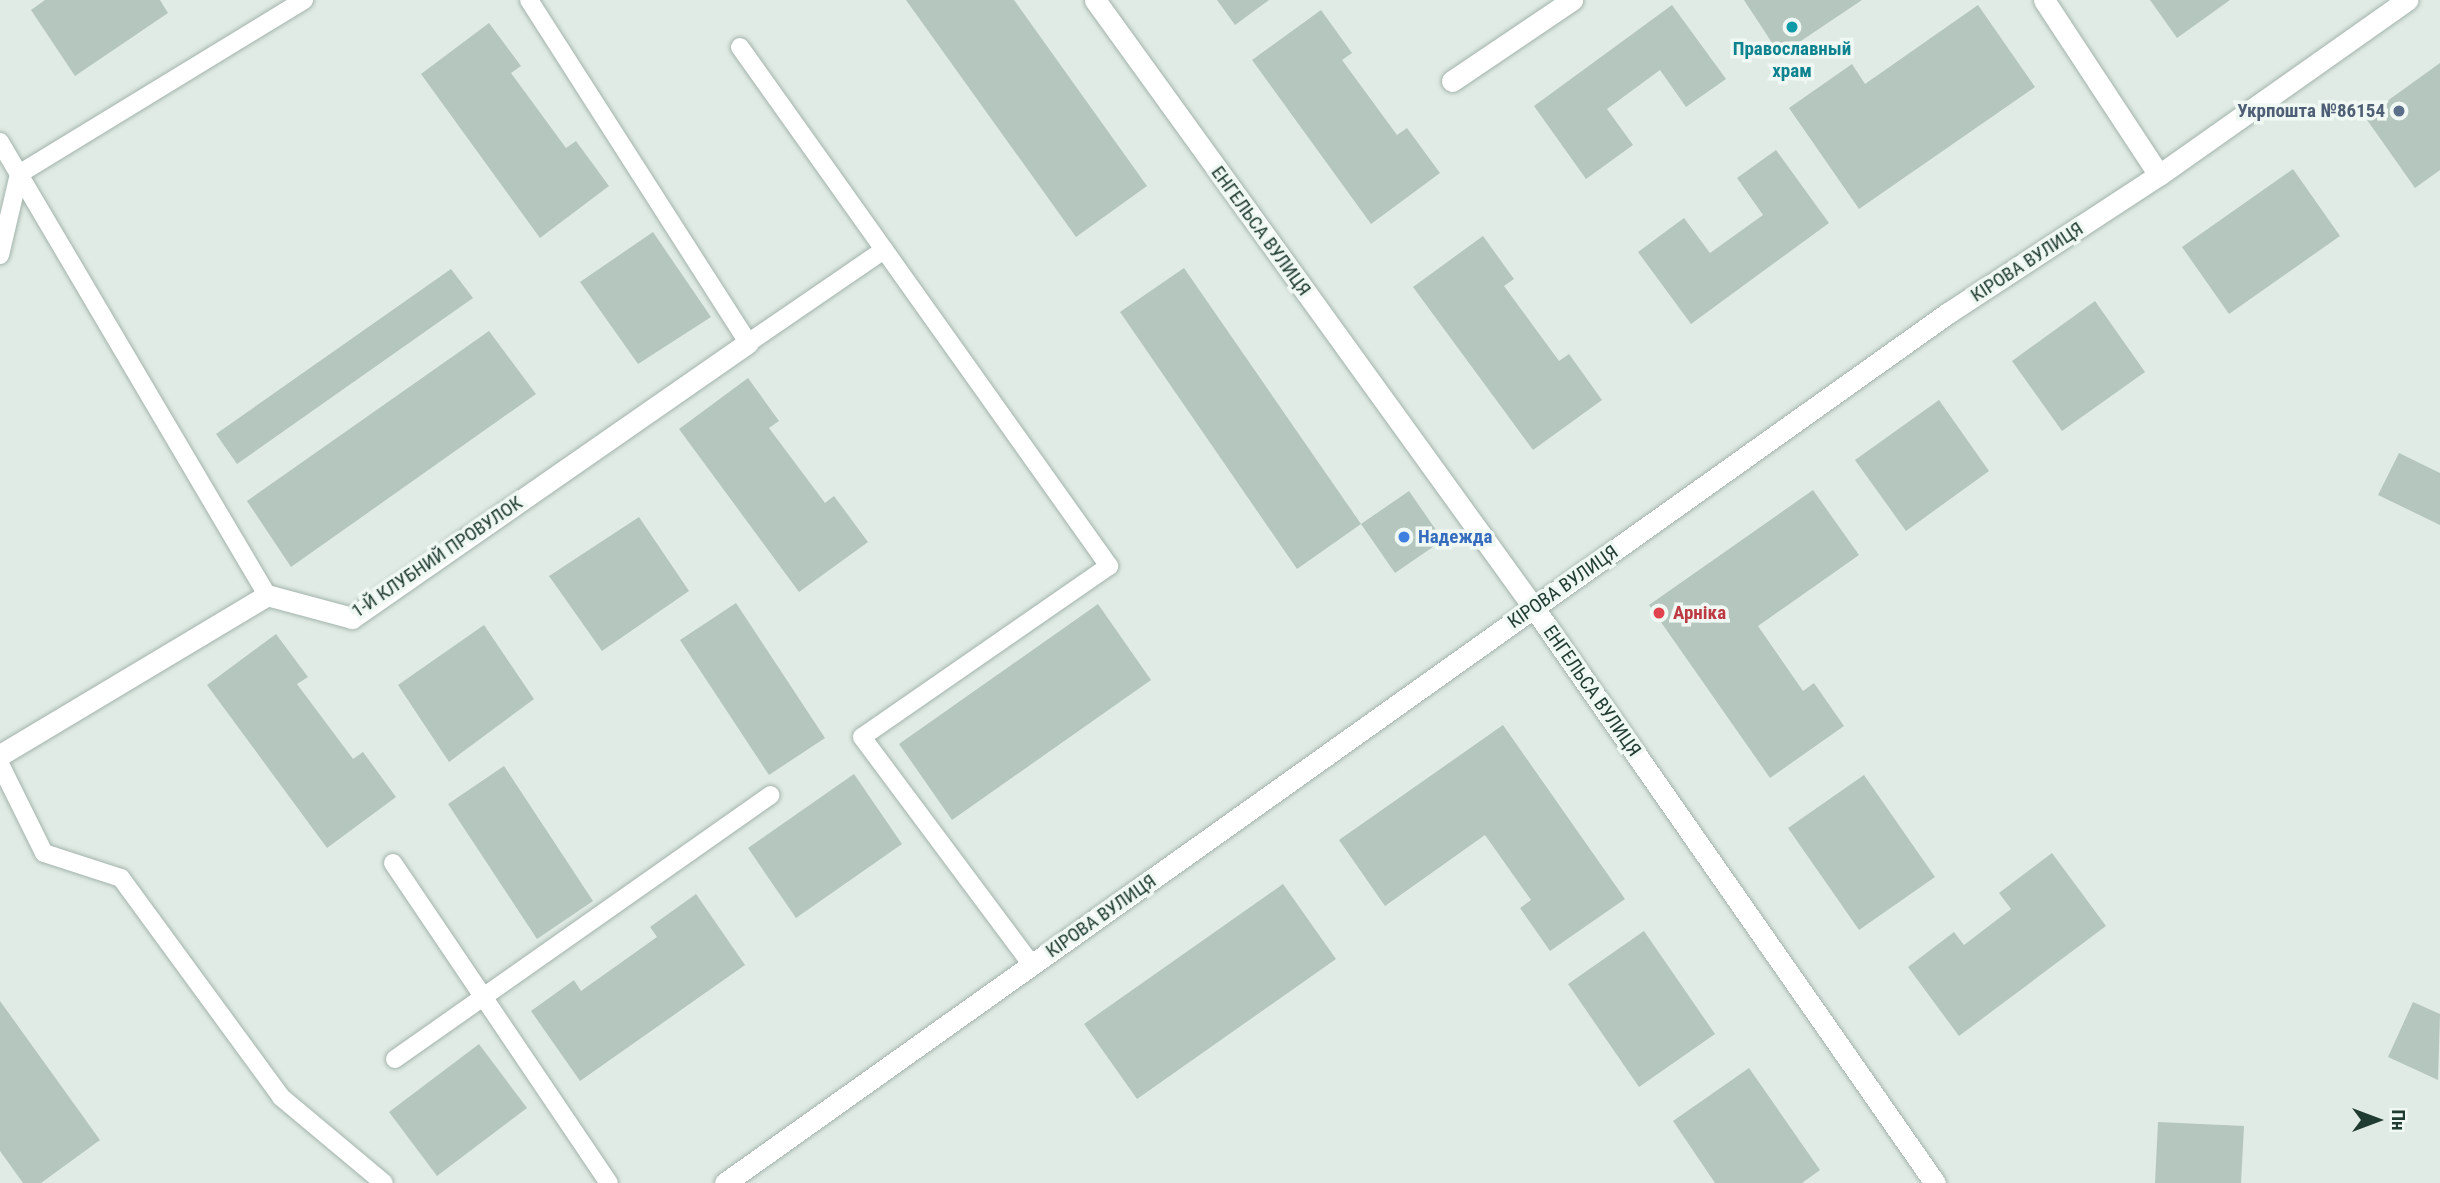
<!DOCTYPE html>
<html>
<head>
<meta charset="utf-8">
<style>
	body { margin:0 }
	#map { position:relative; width:2440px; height:1183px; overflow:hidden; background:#e0ebe5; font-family:"Roboto Condensed",sans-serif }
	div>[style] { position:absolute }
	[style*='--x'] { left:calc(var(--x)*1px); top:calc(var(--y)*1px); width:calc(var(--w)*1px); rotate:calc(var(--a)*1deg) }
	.building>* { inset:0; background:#b5c6be }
	.roads { filter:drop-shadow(0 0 2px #a3b3ac) drop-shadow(0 0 2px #a3b3ac) }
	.lane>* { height:18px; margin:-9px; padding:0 9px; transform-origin:9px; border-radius:9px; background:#fff }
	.street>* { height:21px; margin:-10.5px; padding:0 10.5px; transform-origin:10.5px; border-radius:10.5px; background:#fff }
	.secondary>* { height:21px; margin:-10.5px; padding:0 10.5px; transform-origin:10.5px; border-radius:10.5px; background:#fff }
	.dots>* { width:19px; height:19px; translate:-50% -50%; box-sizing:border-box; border:4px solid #f0f8f3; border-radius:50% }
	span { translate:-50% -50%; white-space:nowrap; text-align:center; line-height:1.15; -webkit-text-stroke:7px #f0f8f3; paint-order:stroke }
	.culture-label { font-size:19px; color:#0d838f; font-weight:700 }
	.service-label { font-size:19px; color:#4e5e75; font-weight:700 }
	.right { translate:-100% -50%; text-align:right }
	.street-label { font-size:19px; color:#203c32 }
	.shop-label { font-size:19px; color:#366cbe; font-weight:700 }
	.left { translate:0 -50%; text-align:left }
	.health-label { font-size:19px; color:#be3a42; font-weight:700 }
	.north { position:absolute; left:2342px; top:1085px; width:70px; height:70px; -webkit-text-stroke:5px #f0f8f3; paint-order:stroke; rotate:90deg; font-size:19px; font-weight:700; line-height:28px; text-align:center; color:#203c32 }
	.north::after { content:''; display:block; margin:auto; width:24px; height:32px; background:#203c32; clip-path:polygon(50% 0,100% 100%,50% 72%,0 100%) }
</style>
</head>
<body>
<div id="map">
	<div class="building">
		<i style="clip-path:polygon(45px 0,160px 0,168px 13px,75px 76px,31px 10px)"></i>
		<i style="clip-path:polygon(906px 0,1014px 0,1147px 186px,1076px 237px)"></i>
		<i style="clip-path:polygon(1217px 0,1269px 0,1235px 25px)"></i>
		<i style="clip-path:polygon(1744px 0,1862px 0,1780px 55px)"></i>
		<i style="clip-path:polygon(2150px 0,2230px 0,2177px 38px)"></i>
		<i style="clip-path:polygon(1672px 5px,1726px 79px,1686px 107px,1660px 70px,1607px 109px,1633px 145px,1586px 179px,1534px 106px)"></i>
		<i style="clip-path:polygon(1978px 5px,2035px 87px,1859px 209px,1789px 108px,1852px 64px,1865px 84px)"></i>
		<i style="clip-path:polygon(1321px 10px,1352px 53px,1342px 60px,1397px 135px,1407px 128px,1440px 173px,1371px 224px,1252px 60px)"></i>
		<i style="clip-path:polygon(489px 23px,521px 66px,511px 73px,566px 148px,576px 141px,609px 186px,540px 238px,421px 74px)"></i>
		<i style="clip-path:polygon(2440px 63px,2440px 170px,2415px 188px,2365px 117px)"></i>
		<i style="clip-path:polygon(1776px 150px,1829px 223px,1691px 324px,1638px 252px,1684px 218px,1710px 253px,1763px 215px,1737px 178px)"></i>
		<i style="clip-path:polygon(2293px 169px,2340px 236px,2229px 314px,2182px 247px)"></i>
		<i style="clip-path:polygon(653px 232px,711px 317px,638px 364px,580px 282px)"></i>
		<i style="clip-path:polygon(1483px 236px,1514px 279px,1504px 286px,1559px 361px,1569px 354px,1602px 400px,1533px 450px,1413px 287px)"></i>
		<i style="clip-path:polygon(1184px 268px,1361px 524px,1297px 569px,1120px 312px)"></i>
		<i style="clip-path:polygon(451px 269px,473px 298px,237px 464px,216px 434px)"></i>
		<i style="clip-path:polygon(2095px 301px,2145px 372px,2062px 431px,2012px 361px)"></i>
		<i style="clip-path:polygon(489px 331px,536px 394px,291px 567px,247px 501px)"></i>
		<i style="clip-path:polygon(748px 378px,779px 421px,769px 428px,825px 503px,834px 496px,868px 542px,799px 592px,679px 429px)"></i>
		<i style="clip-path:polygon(1939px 400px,1989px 471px,1906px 531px,1855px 460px)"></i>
		<i style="clip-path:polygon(2399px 453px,2440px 473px,2440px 525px,2378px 495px)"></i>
		<i style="clip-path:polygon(1813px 490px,1859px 555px,1758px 626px,1803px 691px,1814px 683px,1844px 726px,1770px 778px,1649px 605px)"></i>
		<i style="clip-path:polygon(1409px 491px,1443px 540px,1395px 573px,1361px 524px)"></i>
		<i style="clip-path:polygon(639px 517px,689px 591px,602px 651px,549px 576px)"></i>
		<i style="clip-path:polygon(736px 603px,825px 738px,769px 775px,680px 640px)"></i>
		<i style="clip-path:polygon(1098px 604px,1151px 680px,952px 820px,899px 744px)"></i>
		<i style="clip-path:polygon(484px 625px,534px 699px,449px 762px,398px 685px)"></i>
		<i style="clip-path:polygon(276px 634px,308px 677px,297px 684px,353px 759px,363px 752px,396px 797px,327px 848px,207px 685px)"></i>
		<i style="clip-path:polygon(1503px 725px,1625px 899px,1550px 951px,1520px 908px,1531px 900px,1485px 835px,1385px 906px,1339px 840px)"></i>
		<i style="clip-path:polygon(504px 766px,593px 901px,537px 939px,448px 804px)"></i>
		<i style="clip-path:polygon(854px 774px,902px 844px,796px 918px,748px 848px)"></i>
		<i style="clip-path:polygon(1864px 775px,1935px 877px,1859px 930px,1788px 828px)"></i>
		<i style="clip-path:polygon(2052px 853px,2106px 926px,1959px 1036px,1908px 967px,1954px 932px,1964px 945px,2011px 909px,1999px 893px)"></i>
		<i style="clip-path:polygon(1283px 884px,1336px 959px,1137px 1099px,1084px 1024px)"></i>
		<i style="clip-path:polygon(696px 894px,745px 965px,580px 1081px,531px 1011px,574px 980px,581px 991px,657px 937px,650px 927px)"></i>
		<i style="clip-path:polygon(1644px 931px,1715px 1034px,1639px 1087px,1568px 984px)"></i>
		<i style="clip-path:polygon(0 1001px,100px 1140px,41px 1183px,23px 1183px,0 1151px)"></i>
		<i style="clip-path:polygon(2413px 1002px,2440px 1014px,2438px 1080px,2388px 1057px)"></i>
		<i style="clip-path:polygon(479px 1044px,527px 1108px,437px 1176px,389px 1112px)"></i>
		<i style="clip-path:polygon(1749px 1068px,1820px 1170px,1802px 1183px,1715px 1183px,1673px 1121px)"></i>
		<i style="clip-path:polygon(2158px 1122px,2244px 1126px,2241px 1183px,2155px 1183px)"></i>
	</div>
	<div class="roads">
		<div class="lane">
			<i style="--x:529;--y:0;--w:407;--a:57.4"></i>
			<i style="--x:748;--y:343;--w:165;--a:-34.4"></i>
			<i style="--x:740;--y:47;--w:637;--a:54.59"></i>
			<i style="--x:1109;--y:566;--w:300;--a:145.3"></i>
			<i style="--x:862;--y:737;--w:284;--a:53.3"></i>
			<i style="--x:0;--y:142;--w:526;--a:59.48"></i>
			<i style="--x:0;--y:255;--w:83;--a:-76.8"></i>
			<i style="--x:19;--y:174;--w:334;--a:-31.4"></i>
			<i style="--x:0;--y:764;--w:99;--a:63.7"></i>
			<i style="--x:44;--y:853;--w:81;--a:18"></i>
			<i style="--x:121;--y:878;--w:271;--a:53.8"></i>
			<i style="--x:281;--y:1097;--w:134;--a:39.9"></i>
			<i style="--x:393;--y:863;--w:386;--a:56"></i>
			<i style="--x:395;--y:1059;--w:459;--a:-35.1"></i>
		</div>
		<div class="street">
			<i style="--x:1095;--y:0;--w:750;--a:54.17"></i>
			<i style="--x:1534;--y:608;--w:701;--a:55.11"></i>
			<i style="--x:2044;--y:0;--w:209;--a:56.7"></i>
			<i style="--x:1452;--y:81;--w:145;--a:-34"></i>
			<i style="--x:0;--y:755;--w:311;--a:-30.9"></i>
			<i style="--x:267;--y:595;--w:88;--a:15.1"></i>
			<i style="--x:352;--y:618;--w:482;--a:-34.8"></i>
		</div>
		<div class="secondary">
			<i style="--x:725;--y:1183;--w:1501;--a:-35.43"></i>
			<i style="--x:1948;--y:313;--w:252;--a:-33.2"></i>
			<i style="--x:2159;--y:175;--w:304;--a:-35.2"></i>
		</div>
	</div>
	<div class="dots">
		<i style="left:1792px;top:27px;background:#0f9aa8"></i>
		<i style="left:2399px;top:111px;background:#5c6f8a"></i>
		<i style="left:1404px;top:537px;background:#3f7fe0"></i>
		<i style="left:1659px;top:613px;background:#e0444e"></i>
	</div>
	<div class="culture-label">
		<span style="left:1792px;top:60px">Православный<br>храм</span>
	</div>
	<div class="service-label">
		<span class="right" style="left:2385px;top:111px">Укрпошта №86154</span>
	</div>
	<div class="street-label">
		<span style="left:1261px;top:231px;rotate:54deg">ЕНГЕЛЬСА ВУЛИЦЯ</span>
		<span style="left:2027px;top:262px;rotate:-33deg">КІРОВА ВУЛИЦЯ</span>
		<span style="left:437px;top:557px;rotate:-34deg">1-Й КЛУБНИЙ ПРОВУЛОК</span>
		<span style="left:1563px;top:587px;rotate:-35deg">КІРОВА ВУЛИЦЯ</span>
		<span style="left:1592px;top:691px;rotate:55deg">ЕНГЕЛЬСА ВУЛИЦЯ</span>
		<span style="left:1101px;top:916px;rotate:-35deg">КІРОВА ВУЛИЦЯ</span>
	</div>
	<div class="shop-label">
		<span class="left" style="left:1418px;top:537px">Надежда</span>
	</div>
	<div class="health-label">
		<span class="left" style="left:1673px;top:613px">Арніка</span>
	</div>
	<div class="north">Пн</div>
</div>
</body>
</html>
